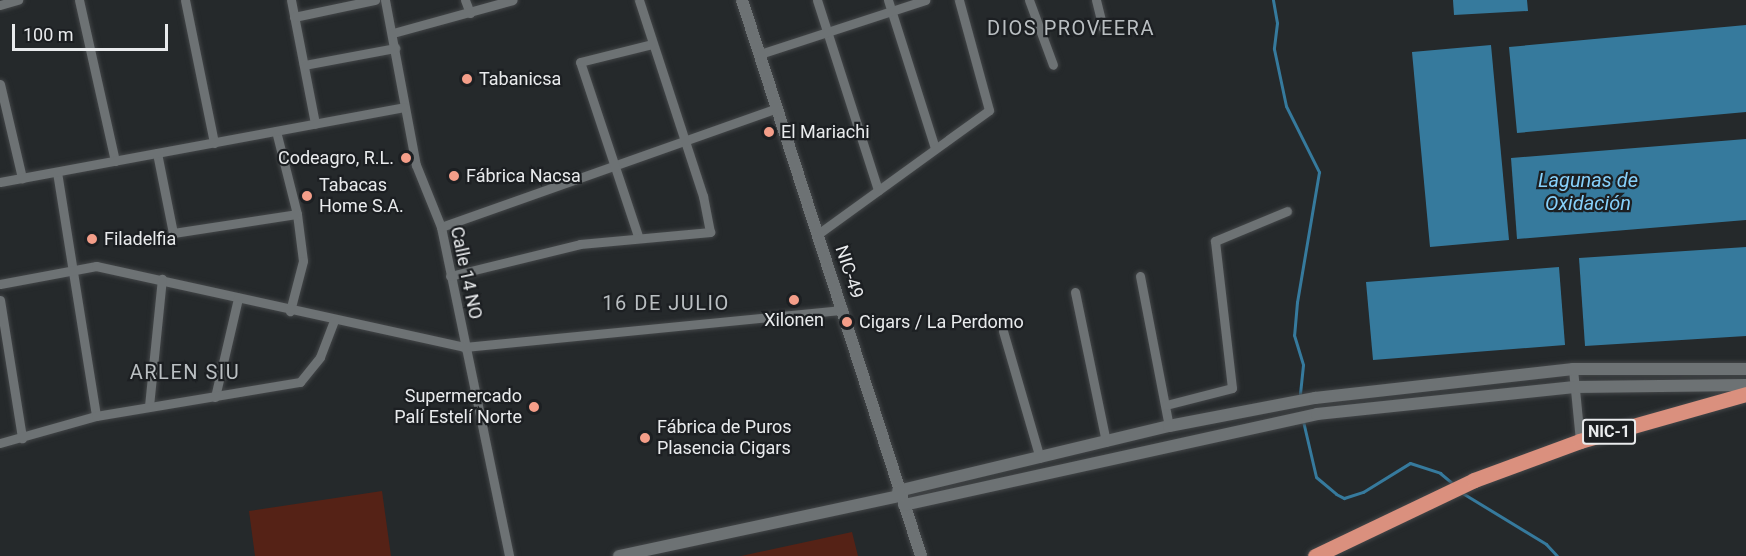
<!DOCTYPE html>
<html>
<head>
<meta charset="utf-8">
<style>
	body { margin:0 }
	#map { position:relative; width:1746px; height:556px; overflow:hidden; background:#25292b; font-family:Roboto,sans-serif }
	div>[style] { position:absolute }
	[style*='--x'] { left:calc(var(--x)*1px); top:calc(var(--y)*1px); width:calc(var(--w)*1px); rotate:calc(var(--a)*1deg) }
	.green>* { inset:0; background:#552216 }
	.water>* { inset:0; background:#367a9d }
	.stream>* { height:3px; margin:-1.5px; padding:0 1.5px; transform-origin:1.5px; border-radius:1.5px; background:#367a9d }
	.roads { filter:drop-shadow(0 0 2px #434648) drop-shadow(0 0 2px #434648) }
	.minor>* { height:9px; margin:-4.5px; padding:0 4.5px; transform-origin:4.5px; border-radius:4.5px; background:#6d7274 }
	.tertiary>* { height:12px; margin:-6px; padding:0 6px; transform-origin:6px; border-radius:6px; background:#6d7274 }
	.trunk>* { height:15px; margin:-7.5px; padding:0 7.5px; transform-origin:7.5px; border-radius:7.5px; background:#da907e }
	.dots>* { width:16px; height:16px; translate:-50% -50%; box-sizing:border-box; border:3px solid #1c1f22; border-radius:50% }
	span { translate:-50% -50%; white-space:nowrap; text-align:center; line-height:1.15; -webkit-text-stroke:4.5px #1c1f22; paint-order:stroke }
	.shield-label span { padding:2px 4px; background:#1c1f22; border:2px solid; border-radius:4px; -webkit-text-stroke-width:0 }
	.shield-label { font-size:16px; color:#e9ebed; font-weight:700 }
	.poi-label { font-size:18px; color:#e9ebed }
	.left { translate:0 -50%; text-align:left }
	.right { translate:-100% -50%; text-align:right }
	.street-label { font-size:18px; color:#e9ebed }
	.neighbourhood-label { font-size:20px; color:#babfc2; letter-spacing:1.5px }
	.water-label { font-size:20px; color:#87d1fb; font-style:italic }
	.scale { position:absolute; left:12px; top:24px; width:156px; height:27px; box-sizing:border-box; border:3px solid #e9ebed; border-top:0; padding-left:8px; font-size:18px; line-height:21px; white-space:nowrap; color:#e9ebed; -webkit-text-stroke:4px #1c1f22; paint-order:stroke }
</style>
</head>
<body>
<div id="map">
	<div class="green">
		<i style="clip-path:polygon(382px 491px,391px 556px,255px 556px,249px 511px)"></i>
		<i style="clip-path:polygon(852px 532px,858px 556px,741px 556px)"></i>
	</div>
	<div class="water">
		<i style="clip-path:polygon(1453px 0,1527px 0,1528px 11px,1454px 15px)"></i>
		<i style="clip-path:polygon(1746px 25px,1746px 112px,1517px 133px,1509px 47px)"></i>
		<i style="clip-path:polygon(1491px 45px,1509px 240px,1430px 247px,1412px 52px)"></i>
		<i style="clip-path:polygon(1746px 139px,1746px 220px,1517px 239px,1511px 158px)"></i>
		<i style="clip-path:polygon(1746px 247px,1746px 336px,1585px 346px,1579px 258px)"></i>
		<i style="clip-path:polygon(1559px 267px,1565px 345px,1373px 360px,1366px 282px)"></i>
	</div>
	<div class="stream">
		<i style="--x:1273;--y:0;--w:23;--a:80"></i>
		<i style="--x:1277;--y:23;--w:26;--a:97"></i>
		<i style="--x:1274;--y:49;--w:58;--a:78.1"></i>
		<i style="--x:1286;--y:106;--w:74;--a:63.4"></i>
		<i style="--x:1319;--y:172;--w:132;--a:99.6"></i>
		<i style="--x:1297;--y:302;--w:33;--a:95"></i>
		<i style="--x:1294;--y:335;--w:31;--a:73"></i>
		<i style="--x:1303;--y:365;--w:31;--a:96"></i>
		<i style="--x:1303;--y:421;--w:57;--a:76.9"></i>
		<i style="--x:1316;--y:477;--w:26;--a:40"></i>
		<i style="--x:1336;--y:494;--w:9;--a:27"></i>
		<i style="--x:1344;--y:498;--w:20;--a:-18"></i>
		<i style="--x:1363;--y:492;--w:55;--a:-31.7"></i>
		<i style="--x:1410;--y:463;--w:32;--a:18"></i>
		<i style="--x:1440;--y:473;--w:17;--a:40"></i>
		<i style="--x:1459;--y:491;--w:102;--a:31.3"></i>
		<i style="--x:1546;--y:544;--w:16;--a:47"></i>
	</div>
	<div class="roads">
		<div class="minor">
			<i style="--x:79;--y:0;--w:165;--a:77.4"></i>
			<i style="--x:185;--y:0;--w:146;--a:78.5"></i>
			<i style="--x:291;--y:0;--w:126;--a:79"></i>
			<i style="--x:385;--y:0;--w:168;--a:79.4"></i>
			<i style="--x:416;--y:165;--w:67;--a:68"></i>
			<i style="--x:441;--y:227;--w:336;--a:78.3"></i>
			<i style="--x:465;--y:0;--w:14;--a:69"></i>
			<i style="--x:817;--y:0;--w:200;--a:72.2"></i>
			<i style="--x:888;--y:0;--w:155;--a:72.4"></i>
			<i style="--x:1029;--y:0;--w:69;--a:69.7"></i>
			<i style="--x:1096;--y:0;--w:29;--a:76"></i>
			<i style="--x:0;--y:5;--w:19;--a:-16"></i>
			<i style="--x:294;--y:17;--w:83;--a:-11.9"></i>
			<i style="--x:393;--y:33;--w:124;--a:-15.4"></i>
			<i style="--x:760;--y:54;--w:174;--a:-18.1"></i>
			<i style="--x:304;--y:65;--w:93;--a:-10.6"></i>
			<i style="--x:0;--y:84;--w:97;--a:76.8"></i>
			<i style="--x:276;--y:131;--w:86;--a:75.8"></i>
			<i style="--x:297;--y:214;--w:47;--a:82.7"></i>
			<i style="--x:303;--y:261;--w:52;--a:104.6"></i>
			<i style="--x:157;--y:153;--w:82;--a:78.7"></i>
			<i style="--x:173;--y:233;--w:125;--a:-8.7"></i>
			<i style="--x:57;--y:172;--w:247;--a:80.9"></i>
			<i style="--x:0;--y:182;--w:411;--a:-10.5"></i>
			<i style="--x:441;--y:227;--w:356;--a:-19.5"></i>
			<i style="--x:818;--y:234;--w:211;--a:-35.9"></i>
			<i style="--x:989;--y:110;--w:114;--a:-105.3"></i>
			<i style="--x:638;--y:236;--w:183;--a:-108.4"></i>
			<i style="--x:580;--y:62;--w:74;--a:-14"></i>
			<i style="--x:450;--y:276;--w:134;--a:-13.8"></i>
			<i style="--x:580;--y:244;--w:131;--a:-5.3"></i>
			<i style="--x:710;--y:232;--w:37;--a:-101"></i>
			<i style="--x:703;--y:196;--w:206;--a:-108.1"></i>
			<i style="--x:1140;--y:276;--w:153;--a:79.1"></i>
			<i style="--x:0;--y:284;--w:98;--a:-10.6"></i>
			<i style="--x:96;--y:266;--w:377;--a:12.4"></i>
			<i style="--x:464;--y:347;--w:381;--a:-5.6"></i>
			<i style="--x:1075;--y:292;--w:153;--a:78.3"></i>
			<i style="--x:0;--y:300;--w:140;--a:80.9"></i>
			<i style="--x:1003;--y:331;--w:132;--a:73.8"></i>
			<i style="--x:1573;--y:369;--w:72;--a:84.4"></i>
			<i style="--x:215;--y:397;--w:102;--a:-76.9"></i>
			<i style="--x:1166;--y:405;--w:68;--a:-14.4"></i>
			<i style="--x:1232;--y:388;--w:148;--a:-96.6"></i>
			<i style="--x:1215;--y:241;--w:78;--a:-22.6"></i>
			<i style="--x:149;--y:406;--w:128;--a:-84.2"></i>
			<i style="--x:0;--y:443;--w:100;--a:-15.7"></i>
			<i style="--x:96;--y:416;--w:207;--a:-9.5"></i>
			<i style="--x:300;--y:382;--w:32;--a:-51"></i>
			<i style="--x:320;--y:357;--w:40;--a:-69"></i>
		</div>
		<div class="tertiary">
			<i style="--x:742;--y:0;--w:584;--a:72.15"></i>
			<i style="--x:898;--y:491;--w:279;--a:-13.5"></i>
			<i style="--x:1169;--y:426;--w:149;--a:-10.9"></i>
			<i style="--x:1315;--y:398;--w:260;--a:-6.4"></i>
			<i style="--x:1573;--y:369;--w:173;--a:0"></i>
			<i style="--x:904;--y:505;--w:423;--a:-12.4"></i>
			<i style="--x:1317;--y:414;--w:259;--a:-6"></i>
			<i style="--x:1575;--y:387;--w:171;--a:-0.7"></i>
			<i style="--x:619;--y:556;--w:287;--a:-12.1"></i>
		</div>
		<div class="trunk">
			<i style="--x:1315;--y:556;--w:176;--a:-25.5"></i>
			<i style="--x:1474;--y:480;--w:113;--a:-20.2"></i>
			<i style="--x:1580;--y:441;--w:173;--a:-15.8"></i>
		</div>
	</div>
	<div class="dots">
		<i style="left:467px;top:79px;background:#f49e89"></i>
		<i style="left:769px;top:132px;background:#f49e89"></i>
		<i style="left:406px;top:158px;background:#f49e89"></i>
		<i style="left:454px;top:176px;background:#f49e89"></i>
		<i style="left:307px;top:196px;background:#f49e89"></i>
		<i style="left:92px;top:239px;background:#f49e89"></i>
		<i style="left:794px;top:300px;background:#f49e89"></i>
		<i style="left:847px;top:322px;background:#f49e89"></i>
		<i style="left:534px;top:407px;background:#f49e89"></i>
		<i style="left:645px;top:438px;background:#f49e89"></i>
	</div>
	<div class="shield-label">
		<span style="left:1609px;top:432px">NIC-1</span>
	</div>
	<div class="poi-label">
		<span class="left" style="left:479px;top:79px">Tabanicsa</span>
		<span class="left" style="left:781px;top:132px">El Mariachi</span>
		<span class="right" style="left:394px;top:158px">Codeagro, R.L.</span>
		<span class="left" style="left:466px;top:176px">Fábrica Nacsa</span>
		<span class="left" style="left:319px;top:196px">Tabacas<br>Home S.A.</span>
		<span class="left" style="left:104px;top:239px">Filadelfia</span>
		<span style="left:794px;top:320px">Xilonen</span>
		<span class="left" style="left:859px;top:322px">Cigars / La Perdomo</span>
		<span class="right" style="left:522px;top:407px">Supermercado<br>Palí Estelí Norte</span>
		<span class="left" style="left:657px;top:438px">Fábrica de Puros<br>Plasencia Cigars</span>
	</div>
	<div class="street-label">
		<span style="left:849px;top:272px;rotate:72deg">NIC-49</span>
		<span style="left:466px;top:273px;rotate:78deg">Calle 14 NO</span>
	</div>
	<div class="neighbourhood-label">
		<span style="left:1071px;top:28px">DIOS PROVEERA</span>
		<span style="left:666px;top:303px">16 DE JULIO</span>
		<span style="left:185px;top:372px">ARLEN SIU</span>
	</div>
	<div class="water-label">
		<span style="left:1588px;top:192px">Lagunas de<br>Oxidación</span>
	</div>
	<div class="scale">100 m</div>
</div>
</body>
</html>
